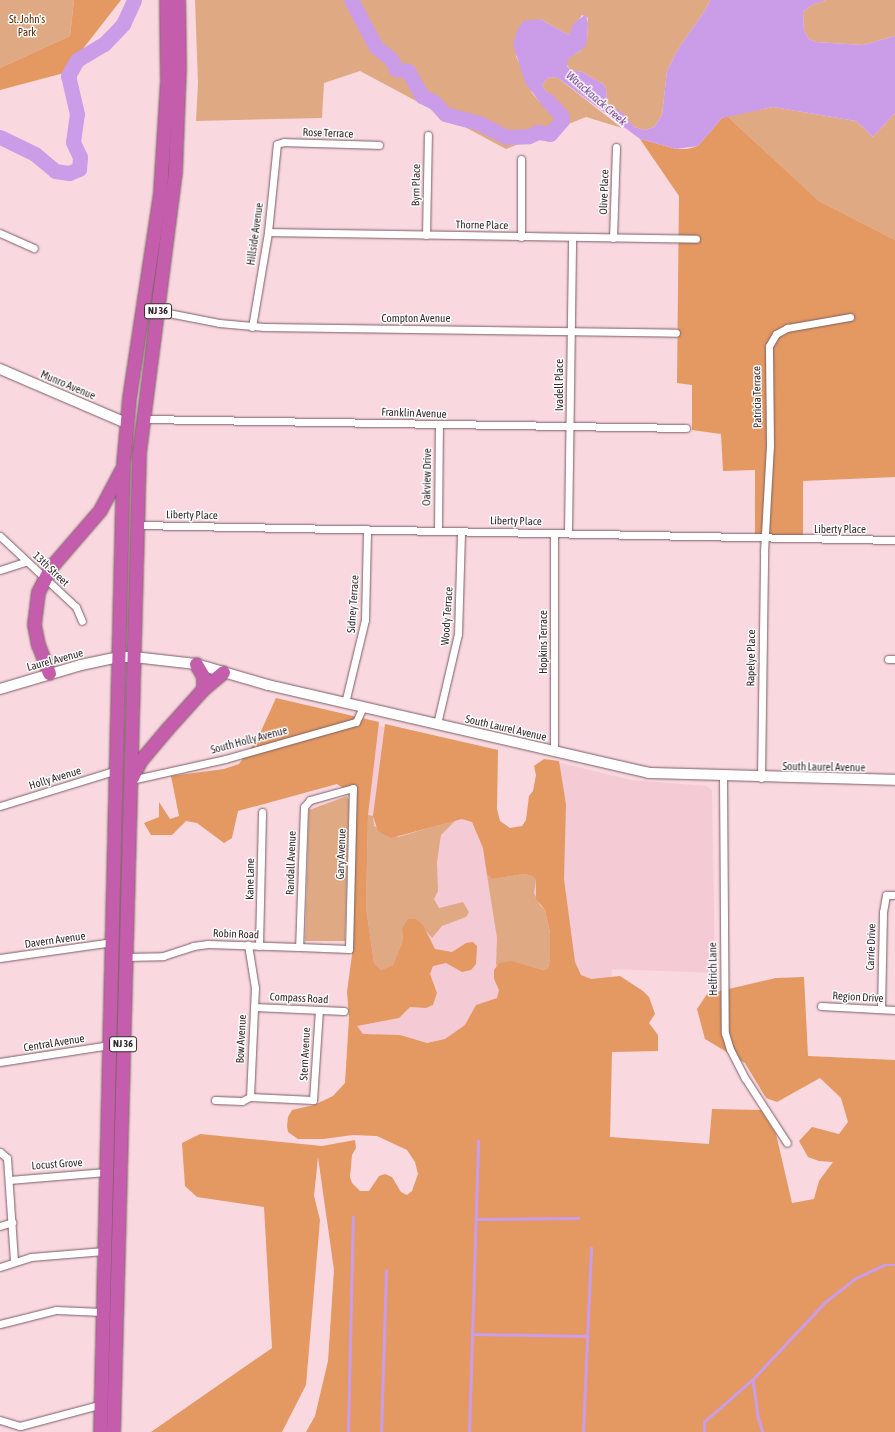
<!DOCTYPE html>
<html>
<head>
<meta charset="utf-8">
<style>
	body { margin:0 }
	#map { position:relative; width:895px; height:1432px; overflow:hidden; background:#f9d8df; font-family:"Asap Condensed",sans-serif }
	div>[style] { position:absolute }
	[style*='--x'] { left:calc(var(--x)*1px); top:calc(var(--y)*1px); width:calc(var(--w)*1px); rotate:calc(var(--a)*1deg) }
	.built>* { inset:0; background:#f4cbd4 }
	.green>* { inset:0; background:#dfa984 }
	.forest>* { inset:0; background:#e49862 }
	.water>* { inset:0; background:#cb9de8 }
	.stream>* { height:2.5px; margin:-1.25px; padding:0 1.25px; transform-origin:1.25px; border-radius:1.25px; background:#cb9de8 }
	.river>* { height:15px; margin:-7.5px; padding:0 7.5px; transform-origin:7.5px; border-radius:7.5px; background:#cb9de8 }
	.roads { filter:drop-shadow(0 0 1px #7b5e65) drop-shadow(0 0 1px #7b5e65) }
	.street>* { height:7px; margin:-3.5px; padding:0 3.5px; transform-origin:3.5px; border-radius:3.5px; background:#fff }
	.secondary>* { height:10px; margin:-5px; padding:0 5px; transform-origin:5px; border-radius:5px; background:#fff }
	.highway>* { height:13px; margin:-6.5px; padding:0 6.5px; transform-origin:6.5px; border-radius:6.5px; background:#c45dab }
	span { translate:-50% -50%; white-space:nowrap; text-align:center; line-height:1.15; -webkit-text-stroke:3px #fff; paint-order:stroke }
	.shield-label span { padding:1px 3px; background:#fff; border:1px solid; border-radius:3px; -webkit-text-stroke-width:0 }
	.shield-label { font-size:10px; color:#34282b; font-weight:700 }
	.park-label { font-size:11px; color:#592900 }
	.street-label { font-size:11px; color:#34282b }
	.water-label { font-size:12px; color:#6e358c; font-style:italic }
</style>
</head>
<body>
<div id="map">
	<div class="built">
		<i style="clip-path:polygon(367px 723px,493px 752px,489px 830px,555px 832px,492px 1046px,354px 1041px)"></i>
		<i style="clip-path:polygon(560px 763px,632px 780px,706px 786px,712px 790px,715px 973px,612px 969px,611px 985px,553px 983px)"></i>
	</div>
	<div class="green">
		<i style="clip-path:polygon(0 0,74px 0,70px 36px,0 68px)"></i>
		<i style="clip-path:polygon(195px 0,710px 0,706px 9px,678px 49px,667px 71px,662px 115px,654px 127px,645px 130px,634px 127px,616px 109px,607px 105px,606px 88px,603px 84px,582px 72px,571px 70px,567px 65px,567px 59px,580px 51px,587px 41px,588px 18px,582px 15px,569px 35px,540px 19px,516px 56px,532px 93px,539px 101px,560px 114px,542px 85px,549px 77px,558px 78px,622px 128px,586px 117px,506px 149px,360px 71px,324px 83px,322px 118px,196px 121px,198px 83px)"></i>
		<i style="clip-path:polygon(826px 0,895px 0,895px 36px,863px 45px,816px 42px,809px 39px,804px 31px,803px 12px,812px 5px)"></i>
		<i style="clip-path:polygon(773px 107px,856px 121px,873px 137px,895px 113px,895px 240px,819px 201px,727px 116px)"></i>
		<i style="clip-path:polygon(347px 796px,349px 800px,345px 941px,305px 941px,309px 810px)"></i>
		<i style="clip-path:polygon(368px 815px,373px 816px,374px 826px,398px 837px,456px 820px,441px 835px,437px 862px,438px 891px,434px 899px,439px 908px,463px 902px,469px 912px,466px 917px,442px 926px,432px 938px,416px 919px,402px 929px,403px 940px,393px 965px,381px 970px,374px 963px,366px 907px)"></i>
		<i style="clip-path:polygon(524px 874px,532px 876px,536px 880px,534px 893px,540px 905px,545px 910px,550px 933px,550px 958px,548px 968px,544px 970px,525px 965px,499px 963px,496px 966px,497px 938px,487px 875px,492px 879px)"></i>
	</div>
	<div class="forest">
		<i style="clip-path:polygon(74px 0,121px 0,64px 73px,0 90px,0 68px,70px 36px)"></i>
		<i style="clip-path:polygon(727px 116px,819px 201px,895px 240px,895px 477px,803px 481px,803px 537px,755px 536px,755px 470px,723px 471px,721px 434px,692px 430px,692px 385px,677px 383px,679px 196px,640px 139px,676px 149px,687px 149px,698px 146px,722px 118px)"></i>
		<i style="clip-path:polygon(276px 698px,379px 722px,368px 815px,366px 907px,374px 963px,381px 970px,393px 965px,403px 940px,402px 929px,408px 919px,416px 919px,423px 925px,435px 949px,452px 952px,466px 943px,473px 942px,477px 946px,476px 964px,471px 970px,462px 972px,446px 963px,433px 966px,430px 974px,437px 993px,433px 1005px,426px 1008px,410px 1007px,399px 1018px,357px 1026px,363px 1034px,400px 1035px,427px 1043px,445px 1039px,465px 1025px,476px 1005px,497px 998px,499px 990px,494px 979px,494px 970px,499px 963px,511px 961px,544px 970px,548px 968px,550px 958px,550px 933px,545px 910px,536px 899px,536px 880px,532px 876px,524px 874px,492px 879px,487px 875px,483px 848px,472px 822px,462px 819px,391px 838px,378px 831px,373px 816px,385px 724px,498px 750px,497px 809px,500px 821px,510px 828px,522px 826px,526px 820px,529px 796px,533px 791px,536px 775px,534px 766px,544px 759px,559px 761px,566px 804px,564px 879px,575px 962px,581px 975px,591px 979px,620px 976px,643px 991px,649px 997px,655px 1014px,649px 1023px,658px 1035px,658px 1051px,612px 1052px,610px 1137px,709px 1144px,712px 1109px,761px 1110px,776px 1134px,792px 1203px,814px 1199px,819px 1181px,833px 1162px,819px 1161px,808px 1157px,799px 1141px,812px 1127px,839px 1134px,848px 1122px,841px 1098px,820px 1078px,777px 1102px,766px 1098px,745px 1063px,705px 1039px,697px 1009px,707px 994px,776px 978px,804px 977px,808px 1056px,895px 1060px,895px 1432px,306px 1432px,315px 1416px,328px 1361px,334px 1270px,318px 1157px,314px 1196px,320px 1220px,306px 1385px,282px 1432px,151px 1432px,272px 1348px,264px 1207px,197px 1197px,185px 1186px,182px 1143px,200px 1134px,322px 1146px,355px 1140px,356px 1148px,352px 1155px,350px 1177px,352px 1183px,360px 1191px,369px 1191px,379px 1176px,385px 1174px,392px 1177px,401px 1192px,407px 1195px,412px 1191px,418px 1174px,415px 1162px,407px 1150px,377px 1136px,353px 1135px,323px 1139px,298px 1139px,288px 1132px,287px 1126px,288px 1117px,292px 1110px,314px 1105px,333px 1096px,345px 1083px,349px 1018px,347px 992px,352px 955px,352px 794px,337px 784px,238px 811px,232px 838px,224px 843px,197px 823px,186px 821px,172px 835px,151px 835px,144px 823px,159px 817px,159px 802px,170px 819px,179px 816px,171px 776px,224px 769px,239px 764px,257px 740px)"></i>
	</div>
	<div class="water">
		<i style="clip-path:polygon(710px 0,826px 0,812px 5px,803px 12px,804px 31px,809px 39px,816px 42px,863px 45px,895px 36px,895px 113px,873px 137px,856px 121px,773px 107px,722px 118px,698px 146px,676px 149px,640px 139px,558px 78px,549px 77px,542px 85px,561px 115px,539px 101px,525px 83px,513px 44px,517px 31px,523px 21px,540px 19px,569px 35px,574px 23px,586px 14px,588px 23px,587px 41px,584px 48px,568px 59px,567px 66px,571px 70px,582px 72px,603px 84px,606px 88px,607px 105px,622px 112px,634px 127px,645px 130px,654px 127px,662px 115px,667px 71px,678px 49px,706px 9px)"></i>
	</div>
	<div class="stream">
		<i style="--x:476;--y:1219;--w:102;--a:-0.6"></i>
		<i style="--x:472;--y:1334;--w:115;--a:1"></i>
		<i style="--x:753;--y:1380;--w:37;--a:82"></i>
		<i style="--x:758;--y:1417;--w:16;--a:72"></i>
		<i style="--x:348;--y:1432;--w:215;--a:-88.7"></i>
		<i style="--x:381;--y:1432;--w:161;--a:-88.2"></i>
		<i style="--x:469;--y:1432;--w:291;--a:-88.2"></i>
		<i style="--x:583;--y:1432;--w:184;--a:-87.5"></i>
		<i style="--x:704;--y:1432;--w:10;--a:-90"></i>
		<i style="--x:704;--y:1422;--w:65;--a:-41.3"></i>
		<i style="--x:753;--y:1379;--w:105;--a:-46.9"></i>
		<i style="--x:825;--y:1302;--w:37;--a:-38"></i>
		<i style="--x:854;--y:1279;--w:33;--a:-25"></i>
		<i style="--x:884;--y:1265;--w:11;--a:0"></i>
	</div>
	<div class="river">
		<i style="--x:351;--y:0;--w:53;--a:62"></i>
		<i style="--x:376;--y:47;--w:19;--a:39"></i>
		<i style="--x:391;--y:59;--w:11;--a:63"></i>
		<i style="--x:396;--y:69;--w:12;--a:9"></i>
		<i style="--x:408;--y:71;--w:29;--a:61"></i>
		<i style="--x:422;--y:96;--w:13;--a:27"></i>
		<i style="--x:434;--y:102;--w:16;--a:47"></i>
		<i style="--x:445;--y:114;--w:35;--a:15"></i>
		<i style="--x:479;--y:123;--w:30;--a:27"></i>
		<i style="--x:506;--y:137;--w:23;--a:-2"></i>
		<i style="--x:529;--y:136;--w:10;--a:-24"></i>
		<i style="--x:538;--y:132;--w:12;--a:9"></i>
		<i style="--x:550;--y:134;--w:18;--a:-49"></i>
		<i style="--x:562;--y:120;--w:5;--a:-101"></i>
		<i style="--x:561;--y:115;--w:21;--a:-133"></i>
		<i style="--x:0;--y:137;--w:39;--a:26"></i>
		<i style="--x:35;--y:154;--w:26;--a:40"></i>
		<i style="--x:55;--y:171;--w:14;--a:8"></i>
		<i style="--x:69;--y:173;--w:11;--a:-22"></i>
		<i style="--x:79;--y:169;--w:12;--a:-85"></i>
		<i style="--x:80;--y:157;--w:17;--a:-115"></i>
		<i style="--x:73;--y:142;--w:28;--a:-82"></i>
		<i style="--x:77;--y:114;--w:39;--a:-103"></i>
		<i style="--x:68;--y:76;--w:18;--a:-61"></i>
		<i style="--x:77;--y:60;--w:31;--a:-31"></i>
		<i style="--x:104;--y:44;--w:28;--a:-46"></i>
		<i style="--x:123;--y:24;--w:26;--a:-65"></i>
	</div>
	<div class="roads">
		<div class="street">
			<i style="--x:268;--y:232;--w:428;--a:0.9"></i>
			<i style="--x:0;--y:233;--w:37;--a:24"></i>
			<i style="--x:426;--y:235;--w:100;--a:-88.9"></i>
			<i style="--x:521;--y:237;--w:78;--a:-90"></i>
			<i style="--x:613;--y:238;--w:91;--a:-88.1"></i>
			<i style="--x:158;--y:311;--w:62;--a:11.1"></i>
			<i style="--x:219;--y:323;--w:45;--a:5.1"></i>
			<i style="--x:264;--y:327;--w:412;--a:0.8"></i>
			<i style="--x:252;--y:327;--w:96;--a:-80.4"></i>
			<i style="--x:268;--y:232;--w:88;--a:-84.2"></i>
			<i style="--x:277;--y:144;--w:7;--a:-16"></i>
			<i style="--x:284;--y:142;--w:95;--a:1.8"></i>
			<i style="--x:143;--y:419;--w:543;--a:0.95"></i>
			<i style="--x:137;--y:525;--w:758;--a:1.13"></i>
			<i style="--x:438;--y:531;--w:106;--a:-89.5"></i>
			<i style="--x:568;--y:533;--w:295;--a:-89.2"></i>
			<i style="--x:0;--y:536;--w:104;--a:43.1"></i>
			<i style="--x:76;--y:607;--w:15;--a:67"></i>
			<i style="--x:0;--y:570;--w:28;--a:-18"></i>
			<i style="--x:888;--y:659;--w:7;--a:0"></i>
			<i style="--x:345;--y:703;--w:85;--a:-76.5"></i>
			<i style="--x:365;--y:620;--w:91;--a:-88.7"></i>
			<i style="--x:437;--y:724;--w:92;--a:-76.9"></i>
			<i style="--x:458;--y:634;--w:103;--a:-88.3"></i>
			<i style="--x:554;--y:752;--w:219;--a:-90"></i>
			<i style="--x:723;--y:777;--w:256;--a:89.6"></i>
			<i style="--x:725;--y:1033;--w:17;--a:73"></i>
			<i style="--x:730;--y:1049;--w:33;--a:63"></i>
			<i style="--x:745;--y:1078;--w:77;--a:57.1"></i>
			<i style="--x:761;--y:778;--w:226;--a:-89.2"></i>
			<i style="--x:764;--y:552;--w:106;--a:-86.8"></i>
			<i style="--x:770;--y:446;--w:100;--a:-90.6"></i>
			<i style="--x:769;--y:346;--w:14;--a:-60"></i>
			<i style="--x:776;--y:334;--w:13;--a:-29"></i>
			<i style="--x:787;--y:328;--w:64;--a:-9.9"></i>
			<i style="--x:131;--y:780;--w:96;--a:-12.6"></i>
			<i style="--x:225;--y:759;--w:136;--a:-15.8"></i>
			<i style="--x:356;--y:722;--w:17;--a:-65"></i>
			<i style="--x:0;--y:806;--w:122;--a:-17.1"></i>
			<i style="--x:259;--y:946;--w:134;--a:-88.7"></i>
			<i style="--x:124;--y:957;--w:39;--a:-1"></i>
			<i style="--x:163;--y:956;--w:32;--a:-18"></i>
			<i style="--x:193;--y:946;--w:15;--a:-8"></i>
			<i style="--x:208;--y:944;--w:91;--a:1.9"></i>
			<i style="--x:299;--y:947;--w:50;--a:2.3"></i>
			<i style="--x:349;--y:949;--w:161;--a:-88.6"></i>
			<i style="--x:353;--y:788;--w:45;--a:164.4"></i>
			<i style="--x:310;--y:800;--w:9;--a:131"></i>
			<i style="--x:304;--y:807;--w:140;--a:92"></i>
			<i style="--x:0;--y:958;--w:114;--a:-8.1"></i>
			<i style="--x:821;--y:1006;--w:74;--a:3.1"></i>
			<i style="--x:254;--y:1007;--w:90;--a:2.5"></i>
			<i style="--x:881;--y:1009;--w:97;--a:-88.8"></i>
			<i style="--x:883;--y:912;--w:17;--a:-80"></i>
			<i style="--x:886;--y:895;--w:9;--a:0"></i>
			<i style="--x:0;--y:1062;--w:111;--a:-8.8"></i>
			<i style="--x:250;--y:1097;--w:63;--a:2.7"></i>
			<i style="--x:313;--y:1100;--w:90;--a:-86.2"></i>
			<i style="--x:215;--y:1100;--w:27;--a:2"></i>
			<i style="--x:242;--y:1101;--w:9;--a:-27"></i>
			<i style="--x:250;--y:1097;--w:109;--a:-87.4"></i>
			<i style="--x:255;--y:988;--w:44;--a:-99.2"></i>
			<i style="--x:0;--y:1152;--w:9;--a:41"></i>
			<i style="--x:7;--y:1158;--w:104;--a:86.1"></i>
			<i style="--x:9;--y:1180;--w:97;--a:-4.7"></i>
			<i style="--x:0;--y:1226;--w:13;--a:-18"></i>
			<i style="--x:0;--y:1267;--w:33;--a:-18"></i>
			<i style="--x:31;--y:1257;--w:73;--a:-4.7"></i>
			<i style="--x:0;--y:1324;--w:58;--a:-14"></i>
			<i style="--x:56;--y:1310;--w:46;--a:2.5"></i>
			<i style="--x:0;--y:1420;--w:21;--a:17"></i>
			<i style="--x:20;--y:1426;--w:82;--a:-14.9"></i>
		</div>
		<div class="secondary">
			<i style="--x:0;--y:369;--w:137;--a:23.2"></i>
			<i style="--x:0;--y:689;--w:84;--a:-16.5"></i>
			<i style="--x:81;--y:665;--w:38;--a:-12"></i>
			<i style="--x:118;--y:657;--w:16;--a:0"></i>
			<i style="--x:134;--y:657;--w:62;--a:6.4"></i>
			<i style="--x:196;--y:664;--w:75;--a:16.3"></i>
			<i style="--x:268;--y:685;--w:390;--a:13"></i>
			<i style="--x:648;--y:773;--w:247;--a:1.6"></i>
		</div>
		<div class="highway">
			<i style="--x:196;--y:664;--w:14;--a:60"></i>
			<i style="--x:203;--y:676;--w:13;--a:90"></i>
			<i style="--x:49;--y:673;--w:30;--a:-111"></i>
			<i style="--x:38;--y:645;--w:21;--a:-101"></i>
			<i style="--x:34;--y:624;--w:32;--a:-83"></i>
			<i style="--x:38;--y:592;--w:27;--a:-63"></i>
			<i style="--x:50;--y:568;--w:77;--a:-49.2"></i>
			<i style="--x:100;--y:510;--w:45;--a:-62.3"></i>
			<i style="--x:132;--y:777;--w:18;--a:-63"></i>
			<i style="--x:140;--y:761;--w:42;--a:-49.8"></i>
			<i style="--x:167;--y:729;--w:54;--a:-48"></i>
			<i style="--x:203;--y:689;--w:26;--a:-40"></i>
			<i style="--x:100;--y:1432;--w:968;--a:-88.64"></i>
			<i style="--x:123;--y:464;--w:66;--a:-84.8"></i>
			<i style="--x:129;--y:398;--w:208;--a:-81.4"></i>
			<i style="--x:160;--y:192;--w:111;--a:-86.4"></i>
			<i style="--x:167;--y:81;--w:81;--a:-90.7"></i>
			<i style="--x:113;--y:1432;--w:980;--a:-88.48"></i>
			<i style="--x:139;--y:452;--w:284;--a:-82.7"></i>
			<i style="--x:175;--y:170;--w:102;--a:-87.8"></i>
			<i style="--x:179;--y:68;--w:68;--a:-90.8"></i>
		</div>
	</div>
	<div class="shield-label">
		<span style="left:158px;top:311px">NJ 36</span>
		<span style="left:123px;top:1044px">NJ 36</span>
	</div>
	<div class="park-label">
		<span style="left:27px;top:26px">St. John's<br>Park</span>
	</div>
	<div class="street-label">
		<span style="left:328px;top:133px;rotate:2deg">Rose Terrace</span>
		<span style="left:416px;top:185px;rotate:-89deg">Byrn Place</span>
		<span style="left:604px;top:192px;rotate:-88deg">Olive Place</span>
		<span style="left:482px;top:225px;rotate:1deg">Thorne Place</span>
		<span style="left:255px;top:234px;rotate:-82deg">Hillside Avenue</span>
		<span style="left:416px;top:318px">Compton Avenue</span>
		<span style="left:68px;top:385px;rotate:23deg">Munro Avenue</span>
		<span style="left:559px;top:385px;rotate:-90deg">Ivadell Place</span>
		<span style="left:757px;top:397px;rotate:-91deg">Patricia Terrace</span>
		<span style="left:414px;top:413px;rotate:2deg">Franklin Avenue</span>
		<span style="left:427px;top:477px;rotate:-89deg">Oakview Drive</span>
		<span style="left:192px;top:515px;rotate:1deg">Liberty Place</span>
		<span style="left:516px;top:521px;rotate:1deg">Liberty Place</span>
		<span style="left:840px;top:529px">Liberty Place</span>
		<span style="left:51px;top:569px;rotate:43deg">13th Street</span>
		<span style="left:353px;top:604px;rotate:-86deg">Sidney Terrace</span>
		<span style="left:447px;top:616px;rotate:-86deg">Woody Terrace</span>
		<span style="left:543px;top:642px;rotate:-90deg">Hopkins Terrace</span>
		<span style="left:751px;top:658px;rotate:-89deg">Rapelye Place</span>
		<span style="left:55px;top:660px;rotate:-15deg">Laurel Avenue</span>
		<span style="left:506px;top:728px;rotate:13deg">South Laurel Avenue</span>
		<span style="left:249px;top:740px;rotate:-15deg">South Holly Avenue</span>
		<span style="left:824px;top:767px;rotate:1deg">South Laurel Avenue</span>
		<span style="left:55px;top:778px;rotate:-17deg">Holly Avenue</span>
		<span style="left:341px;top:854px;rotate:-88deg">Gary Avenue</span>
		<span style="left:291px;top:863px;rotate:-88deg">Randall Avenue</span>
		<span style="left:250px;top:879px;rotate:-89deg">Kane Lane</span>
		<span style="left:236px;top:934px;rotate:2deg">Robin Road</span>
		<span style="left:55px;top:940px;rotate:-8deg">Davern Avenue</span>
		<span style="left:871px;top:947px;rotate:-88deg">Carrie Drive</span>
		<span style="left:713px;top:969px;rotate:-91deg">Helfrich Lane</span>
		<span style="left:858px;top:997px;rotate:3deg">Region Drive</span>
		<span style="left:299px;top:998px;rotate:3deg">Compass Road</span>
		<span style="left:241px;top:1039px;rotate:-87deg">Bow Avenue</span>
		<span style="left:54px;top:1043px;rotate:-9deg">Central Avenue</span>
		<span style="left:305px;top:1054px;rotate:-87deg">Stern Avenue</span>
		<span style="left:57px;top:1164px;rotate:-4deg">Locust Grove</span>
	</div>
	<div class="water-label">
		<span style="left:596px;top:99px;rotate:41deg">Waackaack Creek</span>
	</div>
</div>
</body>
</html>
